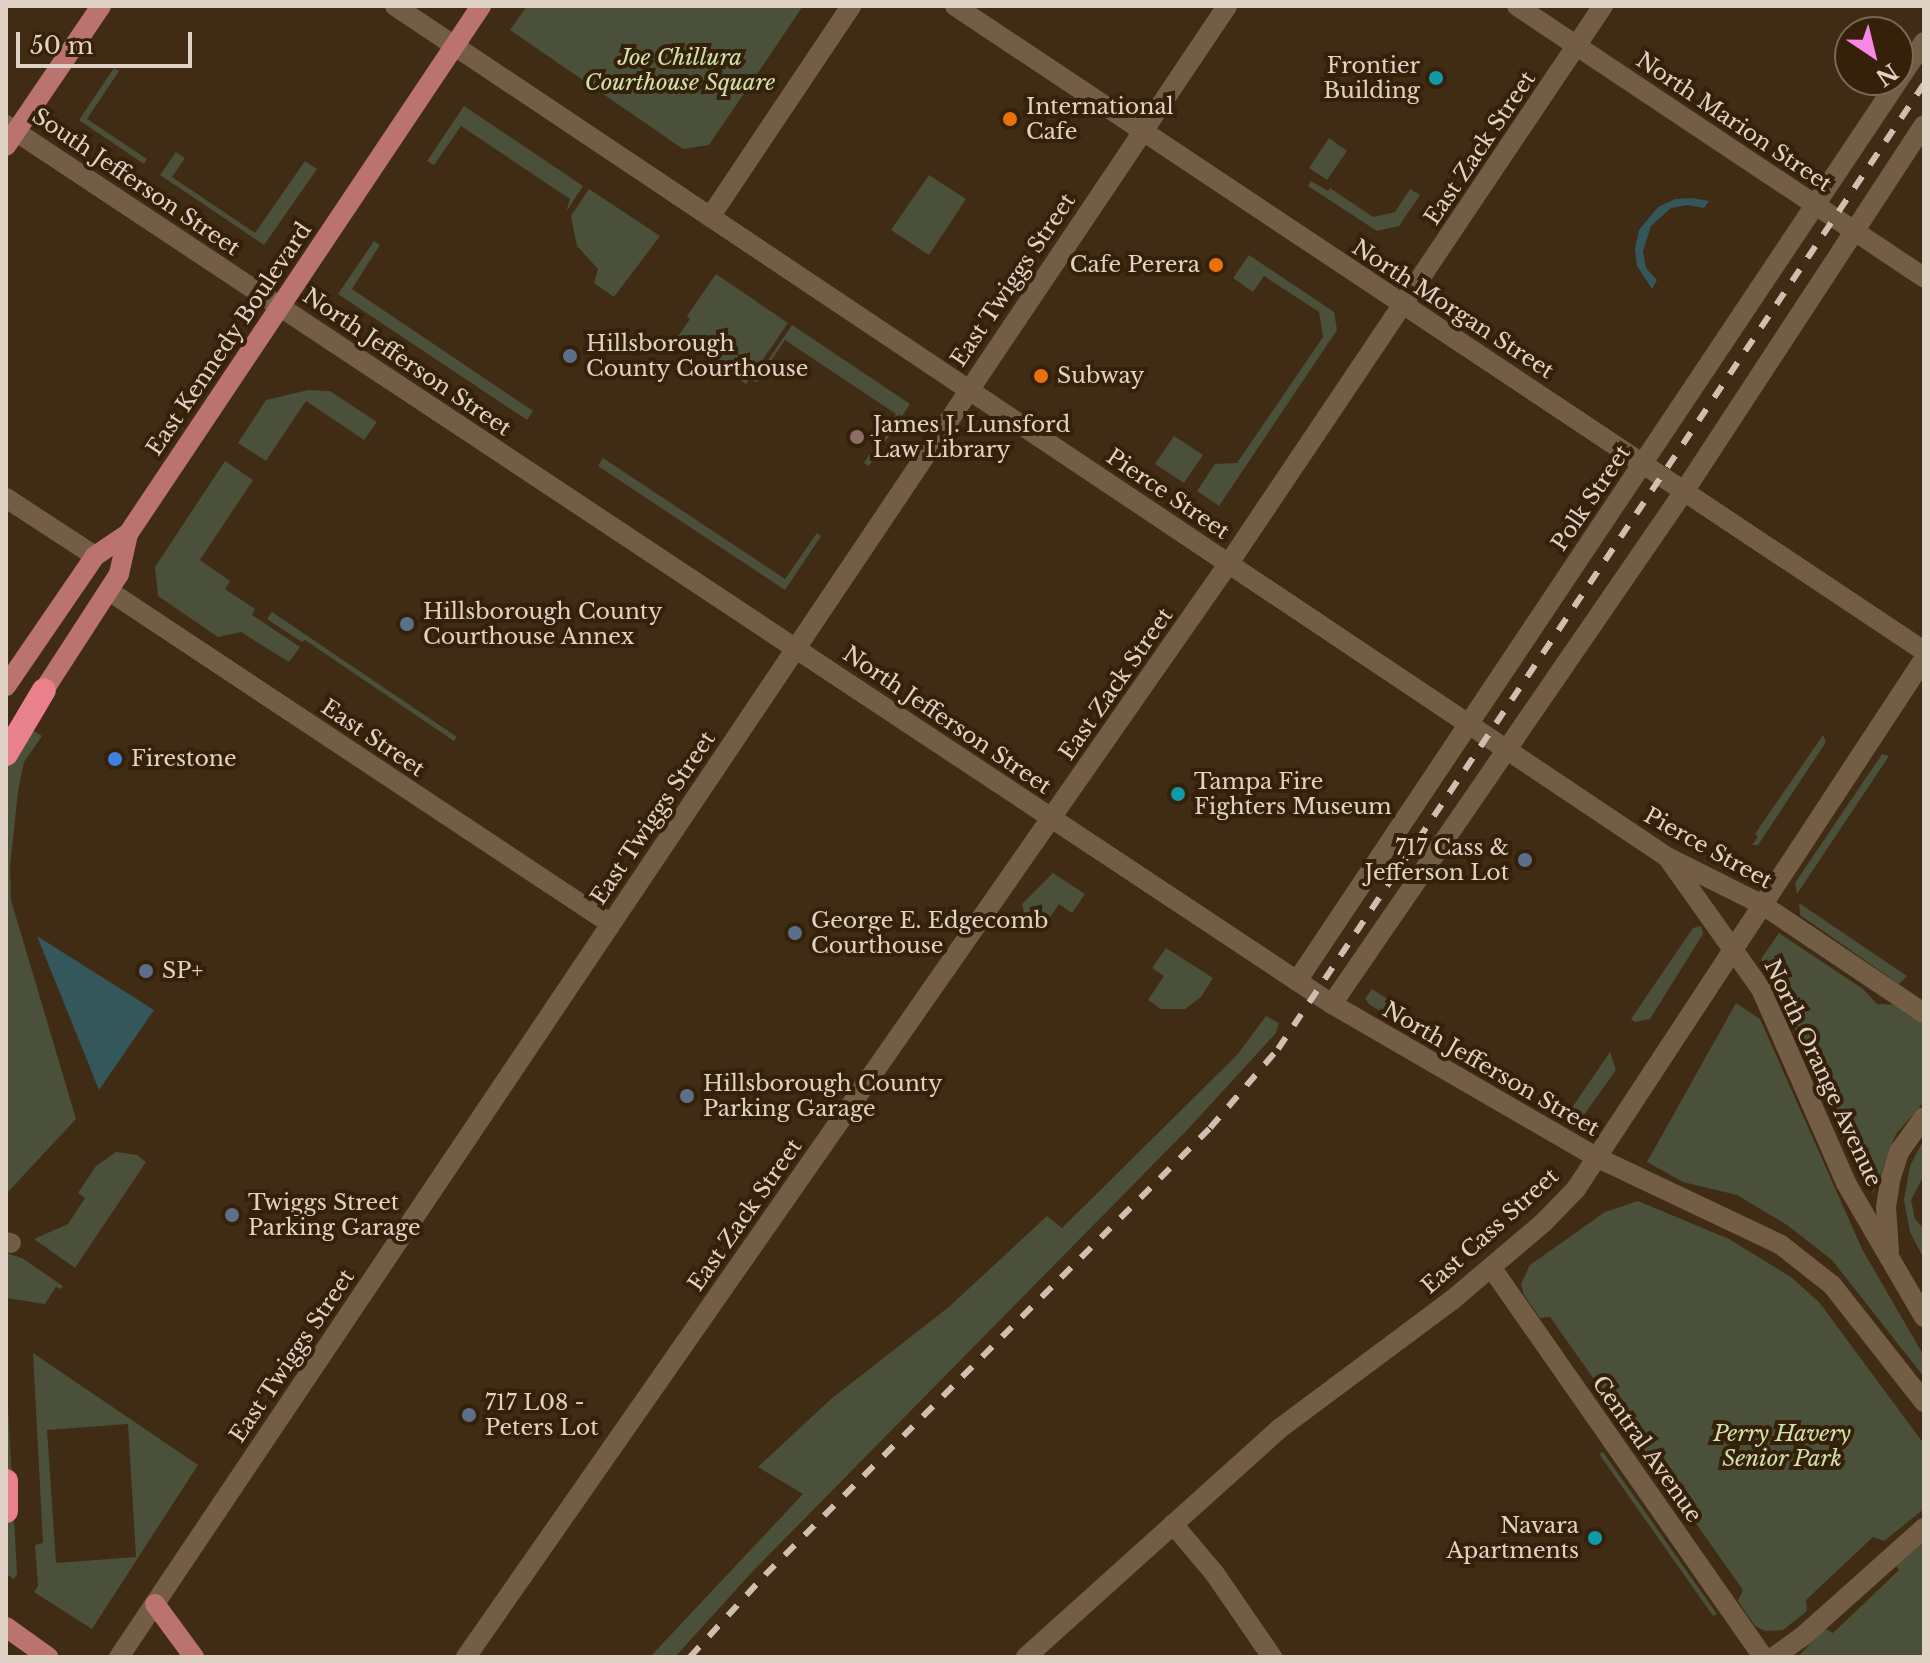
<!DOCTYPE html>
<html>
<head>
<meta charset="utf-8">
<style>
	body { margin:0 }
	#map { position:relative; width:1930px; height:1663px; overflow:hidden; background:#402b15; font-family:"Libre Baskerville",serif }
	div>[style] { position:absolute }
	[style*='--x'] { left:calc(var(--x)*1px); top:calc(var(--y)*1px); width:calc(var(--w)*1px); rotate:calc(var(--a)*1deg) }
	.green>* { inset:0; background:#4a503a }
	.water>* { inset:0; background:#33575a }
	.street>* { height:20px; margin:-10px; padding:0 10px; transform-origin:10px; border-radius:10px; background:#745d45 }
	.secondary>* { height:20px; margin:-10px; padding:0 10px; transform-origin:10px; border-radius:10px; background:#745d45 }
	.primary>* { height:20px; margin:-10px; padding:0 10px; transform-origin:10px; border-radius:10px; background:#ba736f }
	.highway>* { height:24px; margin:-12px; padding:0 12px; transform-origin:12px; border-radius:12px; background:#e8818b }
	.rail>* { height:6px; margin-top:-3px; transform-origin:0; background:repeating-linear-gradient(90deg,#cebfb1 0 14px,transparent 0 28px) }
	.dots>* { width:22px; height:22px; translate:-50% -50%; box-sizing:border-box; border:4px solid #35210a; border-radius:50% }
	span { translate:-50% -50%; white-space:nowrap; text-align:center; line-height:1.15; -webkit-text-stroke:8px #35210a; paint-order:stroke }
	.park-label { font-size:22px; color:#d1e1ac; font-style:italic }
	.poi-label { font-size:22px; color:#e0d2c5 }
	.right { translate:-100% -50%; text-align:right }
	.left { translate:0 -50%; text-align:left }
	.street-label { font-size:22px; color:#e0d2c5 }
	.frame { position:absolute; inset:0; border:8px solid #e0d2c5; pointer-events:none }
	.north { position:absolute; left:1834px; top:16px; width:80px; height:80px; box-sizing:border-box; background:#35210a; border:2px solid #796855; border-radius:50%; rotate:145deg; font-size:22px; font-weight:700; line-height:32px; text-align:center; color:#e0d2c5 }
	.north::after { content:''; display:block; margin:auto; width:28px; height:36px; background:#fb87e5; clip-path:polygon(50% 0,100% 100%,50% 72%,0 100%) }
	.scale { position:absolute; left:16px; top:32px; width:176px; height:36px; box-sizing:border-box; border:4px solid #e0d2c5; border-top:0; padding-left:10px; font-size:24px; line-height:28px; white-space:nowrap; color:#e0d2c5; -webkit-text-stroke:6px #35210a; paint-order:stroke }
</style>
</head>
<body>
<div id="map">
	<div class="green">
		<i style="clip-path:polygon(527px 6px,803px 6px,709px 145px,683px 149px,510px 30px)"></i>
		<i style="clip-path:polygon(114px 68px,119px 71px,87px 119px,147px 159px,144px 164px,79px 120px)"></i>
		<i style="clip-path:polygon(464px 106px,583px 186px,566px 212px,570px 199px,461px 126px,434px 165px,427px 161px)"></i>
		<i style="clip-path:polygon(1329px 138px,1347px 151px,1327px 180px,1309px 168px)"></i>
		<i style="clip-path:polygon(176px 152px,185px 158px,172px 177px,255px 233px,305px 161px,317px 169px,264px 245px,160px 175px)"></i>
		<i style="clip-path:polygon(929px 175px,966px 199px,929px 255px,891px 230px)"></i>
		<i style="clip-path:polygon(1311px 181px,1328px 191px,1330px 188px,1373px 217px,1395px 212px,1410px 189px,1420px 195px,1399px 226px,1377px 231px,1308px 186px)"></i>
		<i style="clip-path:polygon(589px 189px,660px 236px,614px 297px,594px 283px,598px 269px,577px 246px,571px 216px)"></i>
		<i style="clip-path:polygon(374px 241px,380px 245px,352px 289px,533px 411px,527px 420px,338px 294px)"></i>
		<i style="clip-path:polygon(1249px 255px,1334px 312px,1337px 330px,1219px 506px,1197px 491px,1215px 464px,1237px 463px,1323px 337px,1319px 312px,1264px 276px,1253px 292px,1233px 278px)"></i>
		<i style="clip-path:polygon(716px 274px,788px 323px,746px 384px,677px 338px,690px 319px,687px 316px)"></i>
		<i style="clip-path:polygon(792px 325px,910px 404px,869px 466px,864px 463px,896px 414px,785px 340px,757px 382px,754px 381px)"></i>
		<i style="clip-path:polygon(308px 390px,330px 391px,377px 422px,364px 440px,306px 401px,266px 461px,238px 443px,266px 400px)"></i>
		<i style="clip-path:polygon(1174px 436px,1203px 455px,1184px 483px,1155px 464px)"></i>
		<i style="clip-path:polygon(603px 458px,785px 579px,817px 533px,821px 536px,785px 590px,598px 466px)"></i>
		<i style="clip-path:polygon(225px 461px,253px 480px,200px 560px,230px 581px,225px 589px,255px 609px,252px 615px,300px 647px,289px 662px,241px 632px,218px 637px,158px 596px,155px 567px)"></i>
		<i style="clip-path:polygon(272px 612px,457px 737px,454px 741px,305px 640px,302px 642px,267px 619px)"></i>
		<i style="clip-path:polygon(29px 728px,42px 736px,24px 762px,18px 791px,10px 867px,11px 900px,76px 1119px,6px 1194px,6px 734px)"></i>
		<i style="clip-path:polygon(1823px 735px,1826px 742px,1758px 845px,1752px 845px,1758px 837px,1755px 834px)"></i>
		<i style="clip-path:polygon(1882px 754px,1889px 756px,1797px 894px,1795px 883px)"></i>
		<i style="clip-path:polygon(1053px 873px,1085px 894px,1072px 913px,1059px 904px,1043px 928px,1024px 912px,1022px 904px)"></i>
		<i style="clip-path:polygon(1799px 903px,1907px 976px,1899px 984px,1800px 915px)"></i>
		<i style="clip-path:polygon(1701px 926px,1703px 934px,1650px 1019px,1635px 1022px,1631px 1019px,1693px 928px)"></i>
		<i style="clip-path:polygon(1779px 933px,1863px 989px,1877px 1004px,1905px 1005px,1924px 1019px,1924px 1102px,1896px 1134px,1873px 1193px,1849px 1151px,1781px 996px,1761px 959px)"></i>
		<i style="clip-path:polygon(1166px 948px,1213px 978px,1201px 997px,1185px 1009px,1161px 1009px,1148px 1000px,1164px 976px,1152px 968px)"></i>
		<i style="clip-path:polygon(1372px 989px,1429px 1026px,1418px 1033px,1370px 1005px,1365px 999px)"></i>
		<i style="clip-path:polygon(1736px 1003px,1760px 1019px,1862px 1249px,1924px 1356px,1924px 1377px,1832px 1260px,1787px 1225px,1737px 1195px,1683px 1182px,1647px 1162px)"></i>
		<i style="clip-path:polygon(1266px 1016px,1279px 1023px,1276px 1033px,1189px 1128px,753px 1571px,675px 1657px,650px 1657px,803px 1494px,758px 1467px,831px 1399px,950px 1306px,1047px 1216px,1062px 1228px,1237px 1055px)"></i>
		<i style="clip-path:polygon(1610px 1052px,1616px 1070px,1581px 1119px,1573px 1123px,1565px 1118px)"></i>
		<i style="clip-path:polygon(1924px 1139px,1924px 1175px,1911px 1200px,1915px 1219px,1924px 1229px,1924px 1259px,1910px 1232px,1904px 1200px,1910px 1166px)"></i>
		<i style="clip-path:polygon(116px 1152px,137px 1155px,146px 1162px,75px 1268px,34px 1239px,68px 1224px,85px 1198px,78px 1193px,96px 1166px)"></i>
		<i style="clip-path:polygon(1638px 1201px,1729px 1239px,1791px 1277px,1819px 1302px,1924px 1444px,1924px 1509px,1884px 1541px,1873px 1537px,1806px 1600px,1807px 1611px,1783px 1630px,1765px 1631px,1755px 1626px,1738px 1601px,1743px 1590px,1550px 1317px,1540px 1318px,1524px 1295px,1521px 1284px,1530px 1265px,1605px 1212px)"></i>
		<i style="clip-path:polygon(6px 1253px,22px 1258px,63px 1286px,61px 1289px,56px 1287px,45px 1304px,6px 1298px)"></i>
		<i style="clip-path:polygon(evenodd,33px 1353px,198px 1465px,92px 1629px,34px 1592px,38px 1586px,35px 1545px,43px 1543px,33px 1353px,128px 1424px,136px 1557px,56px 1563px,47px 1430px,128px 1424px)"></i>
		<i style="clip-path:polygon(6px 1369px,17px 1574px,14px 1579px,6px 1574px)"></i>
		<i style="clip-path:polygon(1603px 1452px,1717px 1614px,1713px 1616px,1599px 1454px)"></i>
		<i style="clip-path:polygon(1924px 1540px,1924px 1657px,1798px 1657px,1820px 1633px,1826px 1629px,1833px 1633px,1899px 1570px,1896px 1566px)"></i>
	</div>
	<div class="water">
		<i style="clip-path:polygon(1692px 198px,1709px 201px,1704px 208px,1687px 205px,1671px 208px,1651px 226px,1643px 251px,1646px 268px,1657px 280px,1652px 289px,1637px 266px,1635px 249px,1639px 230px,1658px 207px,1675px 199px)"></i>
		<i style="clip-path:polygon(37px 936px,154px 1010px,99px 1090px)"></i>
	</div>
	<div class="street">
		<i style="--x:1517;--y:6;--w:489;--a:33.7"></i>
		<i style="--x:6;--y:498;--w:106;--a:33.1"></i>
		<i style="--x:109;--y:591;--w:602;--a:33.56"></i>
		<i style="--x:1763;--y:905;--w:194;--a:33.9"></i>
		<i style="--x:6;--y:1242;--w:5;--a:11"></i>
		<i style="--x:1491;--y:1267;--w:475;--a:55.1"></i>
		<i style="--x:1173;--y:1524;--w:65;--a:50"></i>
		<i style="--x:1215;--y:1574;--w:101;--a:55.5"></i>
		<i style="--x:1774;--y:1657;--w:34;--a:-36"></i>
		<i style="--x:1802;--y:1637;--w:164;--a:-41.8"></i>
	</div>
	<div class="secondary">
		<i style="--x:395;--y:6;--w:1530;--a:33.78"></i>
		<i style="--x:1667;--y:857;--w:107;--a:26.6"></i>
		<i style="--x:955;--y:6;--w:1164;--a:33.65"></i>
		<i style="--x:6;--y:125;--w:1591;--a:33.54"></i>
		<i style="--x:1332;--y:1004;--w:307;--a:30.1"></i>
		<i style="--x:1598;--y:1158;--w:203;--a:25.4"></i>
		<i style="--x:1781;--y:1245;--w:65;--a:38.1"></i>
		<i style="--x:1832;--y:1285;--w:149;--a:51.8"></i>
		<i style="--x:710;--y:217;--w:254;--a:-56.2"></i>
		<i style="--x:1670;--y:861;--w:157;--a:54.6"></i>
		<i style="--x:1761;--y:989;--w:212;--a:66.3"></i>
		<i style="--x:1846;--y:1183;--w:155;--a:59.8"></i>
		<i style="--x:1297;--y:981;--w:1129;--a:-56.27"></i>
		<i style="--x:1332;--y:1004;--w:624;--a:-55.52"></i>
		<i style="--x:1685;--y:490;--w:436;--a:-56.8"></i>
		<i style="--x:1889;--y:1251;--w:44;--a:-93.9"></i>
		<i style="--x:1886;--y:1207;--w:30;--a:-81"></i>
		<i style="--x:1891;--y:1177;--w:26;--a:-72"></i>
		<i style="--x:1899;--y:1152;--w:43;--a:-54.5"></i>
		<i style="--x:119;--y:1657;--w:1988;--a:-56.13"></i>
		<i style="--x:466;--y:1657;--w:1334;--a:-55.11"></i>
		<i style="--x:1229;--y:563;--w:671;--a:-56.12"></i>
		<i style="--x:1026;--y:1657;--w:341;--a:-42"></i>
		<i style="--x:1279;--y:1429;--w:214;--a:-36.7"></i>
		<i style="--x:1451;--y:1301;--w:122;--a:-40.3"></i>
		<i style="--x:1544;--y:1222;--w:46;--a:-45.9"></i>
		<i style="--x:1576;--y:1189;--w:634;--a:-56.71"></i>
	</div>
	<div class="primary">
		<i style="--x:6;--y:146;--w:169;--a:-55.8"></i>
		<i style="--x:6;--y:686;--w:158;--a:-55.6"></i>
		<i style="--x:95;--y:556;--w:40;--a:-34"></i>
		<i style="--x:128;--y:534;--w:635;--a:-56.23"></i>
		<i style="--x:44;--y:690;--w:138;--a:-57.1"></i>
		<i style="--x:119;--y:574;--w:41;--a:-77.3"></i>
		<i style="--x:155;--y:1604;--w:66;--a:53.7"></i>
		<i style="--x:6;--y:1627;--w:52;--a:35.5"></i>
	</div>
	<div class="highway">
		<i style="--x:6;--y:754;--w:74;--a:-59.3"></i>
		<i style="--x:6;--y:1481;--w:30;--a:90"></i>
	</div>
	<div class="rail">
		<i style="--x:690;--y:1657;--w:111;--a:-47.6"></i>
		<i style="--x:765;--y:1575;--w:631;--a:-45.13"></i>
		<i style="--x:1210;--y:1128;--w:104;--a:-49.3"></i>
		<i style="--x:1278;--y:1049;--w:1161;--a:-56.2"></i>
	</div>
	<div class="dots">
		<i style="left:1436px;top:78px;background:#0f9aa8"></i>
		<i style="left:1010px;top:119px;background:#e8710a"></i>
		<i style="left:1216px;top:265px;background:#e8710a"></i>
		<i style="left:570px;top:356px;background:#5c6f8a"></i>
		<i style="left:1041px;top:376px;background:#e8710a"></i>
		<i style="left:857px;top:437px;background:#8d6e63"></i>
		<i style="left:407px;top:624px;background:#5c6f8a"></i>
		<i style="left:115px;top:759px;background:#3f7fe0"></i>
		<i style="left:1178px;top:794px;background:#0f9aa8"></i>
		<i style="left:1525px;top:860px;background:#5c6f8a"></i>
		<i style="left:795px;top:933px;background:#5c6f8a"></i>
		<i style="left:146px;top:971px;background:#5c6f8a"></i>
		<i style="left:687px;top:1096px;background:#5c6f8a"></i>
		<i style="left:232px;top:1215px;background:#5c6f8a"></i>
		<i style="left:469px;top:1415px;background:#5c6f8a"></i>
		<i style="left:1595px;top:1538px;background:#0f9aa8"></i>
	</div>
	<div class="park-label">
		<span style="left:680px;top:70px">Joe Chillura<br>Courthouse Square</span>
		<span style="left:1782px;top:1446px">Perry Havery<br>Senior Park</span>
	</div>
	<div class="poi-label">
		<span class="right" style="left:1420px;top:78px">Frontier<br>Building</span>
		<span class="left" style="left:1026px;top:119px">International<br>Cafe</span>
		<span class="right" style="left:1200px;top:265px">Cafe Perera</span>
		<span class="left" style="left:586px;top:356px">Hillsborough<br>County Courthouse</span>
		<span class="left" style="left:1057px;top:376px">Subway</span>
		<span class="left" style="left:873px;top:437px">James J. Lunsford<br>Law Library</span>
		<span class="left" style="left:423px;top:624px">Hillsborough County<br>Courthouse Annex</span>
		<span class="left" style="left:131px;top:759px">Firestone</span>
		<span class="left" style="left:1194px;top:794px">Tampa Fire<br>Fighters Museum</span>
		<span class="right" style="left:1509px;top:860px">717 Cass &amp;<br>Jefferson Lot</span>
		<span class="left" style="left:811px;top:933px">George E. Edgecomb<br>Courthouse</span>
		<span class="left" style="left:162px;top:971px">SP+</span>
		<span class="left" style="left:703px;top:1096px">Hillsborough County<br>Parking Garage</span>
		<span class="left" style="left:248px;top:1215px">Twiggs Street<br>Parking Garage</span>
		<span class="left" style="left:485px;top:1415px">717 L08 -<br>Peters Lot</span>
		<span class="right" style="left:1579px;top:1538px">Navara<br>Apartments</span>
	</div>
	<div class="street-label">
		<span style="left:1734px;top:122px;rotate:34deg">North Marion Street</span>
		<span style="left:1480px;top:148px;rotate:-56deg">East Zack Street</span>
		<span style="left:136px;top:182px;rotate:34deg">South Jefferson Street</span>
		<span style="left:1013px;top:280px;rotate:-56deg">East Twiggs Street</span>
		<span style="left:1453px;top:309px;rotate:33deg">North Morgan Street</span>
		<span style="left:229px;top:339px;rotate:-56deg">East Kennedy Boulevard</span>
		<span style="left:407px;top:362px;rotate:34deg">North Jefferson Street</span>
		<span style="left:1168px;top:494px;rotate:34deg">Pierce Street</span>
		<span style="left:1591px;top:498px;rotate:-56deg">Polk Street</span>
		<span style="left:1116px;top:684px;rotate:-55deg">East Zack Street</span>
		<span style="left:947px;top:720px;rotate:34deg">North Jefferson Street</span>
		<span style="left:373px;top:738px;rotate:34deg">East Street</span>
		<span style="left:653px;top:818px;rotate:-56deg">East Twiggs Street</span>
		<span style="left:1708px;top:848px;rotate:29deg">Pierce Street</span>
		<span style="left:1491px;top:1069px;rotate:30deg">North Jefferson Street</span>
		<span style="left:1823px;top:1073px;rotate:65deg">North Orange Avenue</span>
		<span style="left:745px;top:1215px;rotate:-55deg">East Zack Street</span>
		<span style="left:1490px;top:1231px;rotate:-42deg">East Cass Street</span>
		<span style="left:292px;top:1356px;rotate:-56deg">East Twiggs Street</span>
		<span style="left:1647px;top:1449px;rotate:55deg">Central Avenue</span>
	</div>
	<div class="frame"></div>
	<div class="north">N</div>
	<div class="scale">50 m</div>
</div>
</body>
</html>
